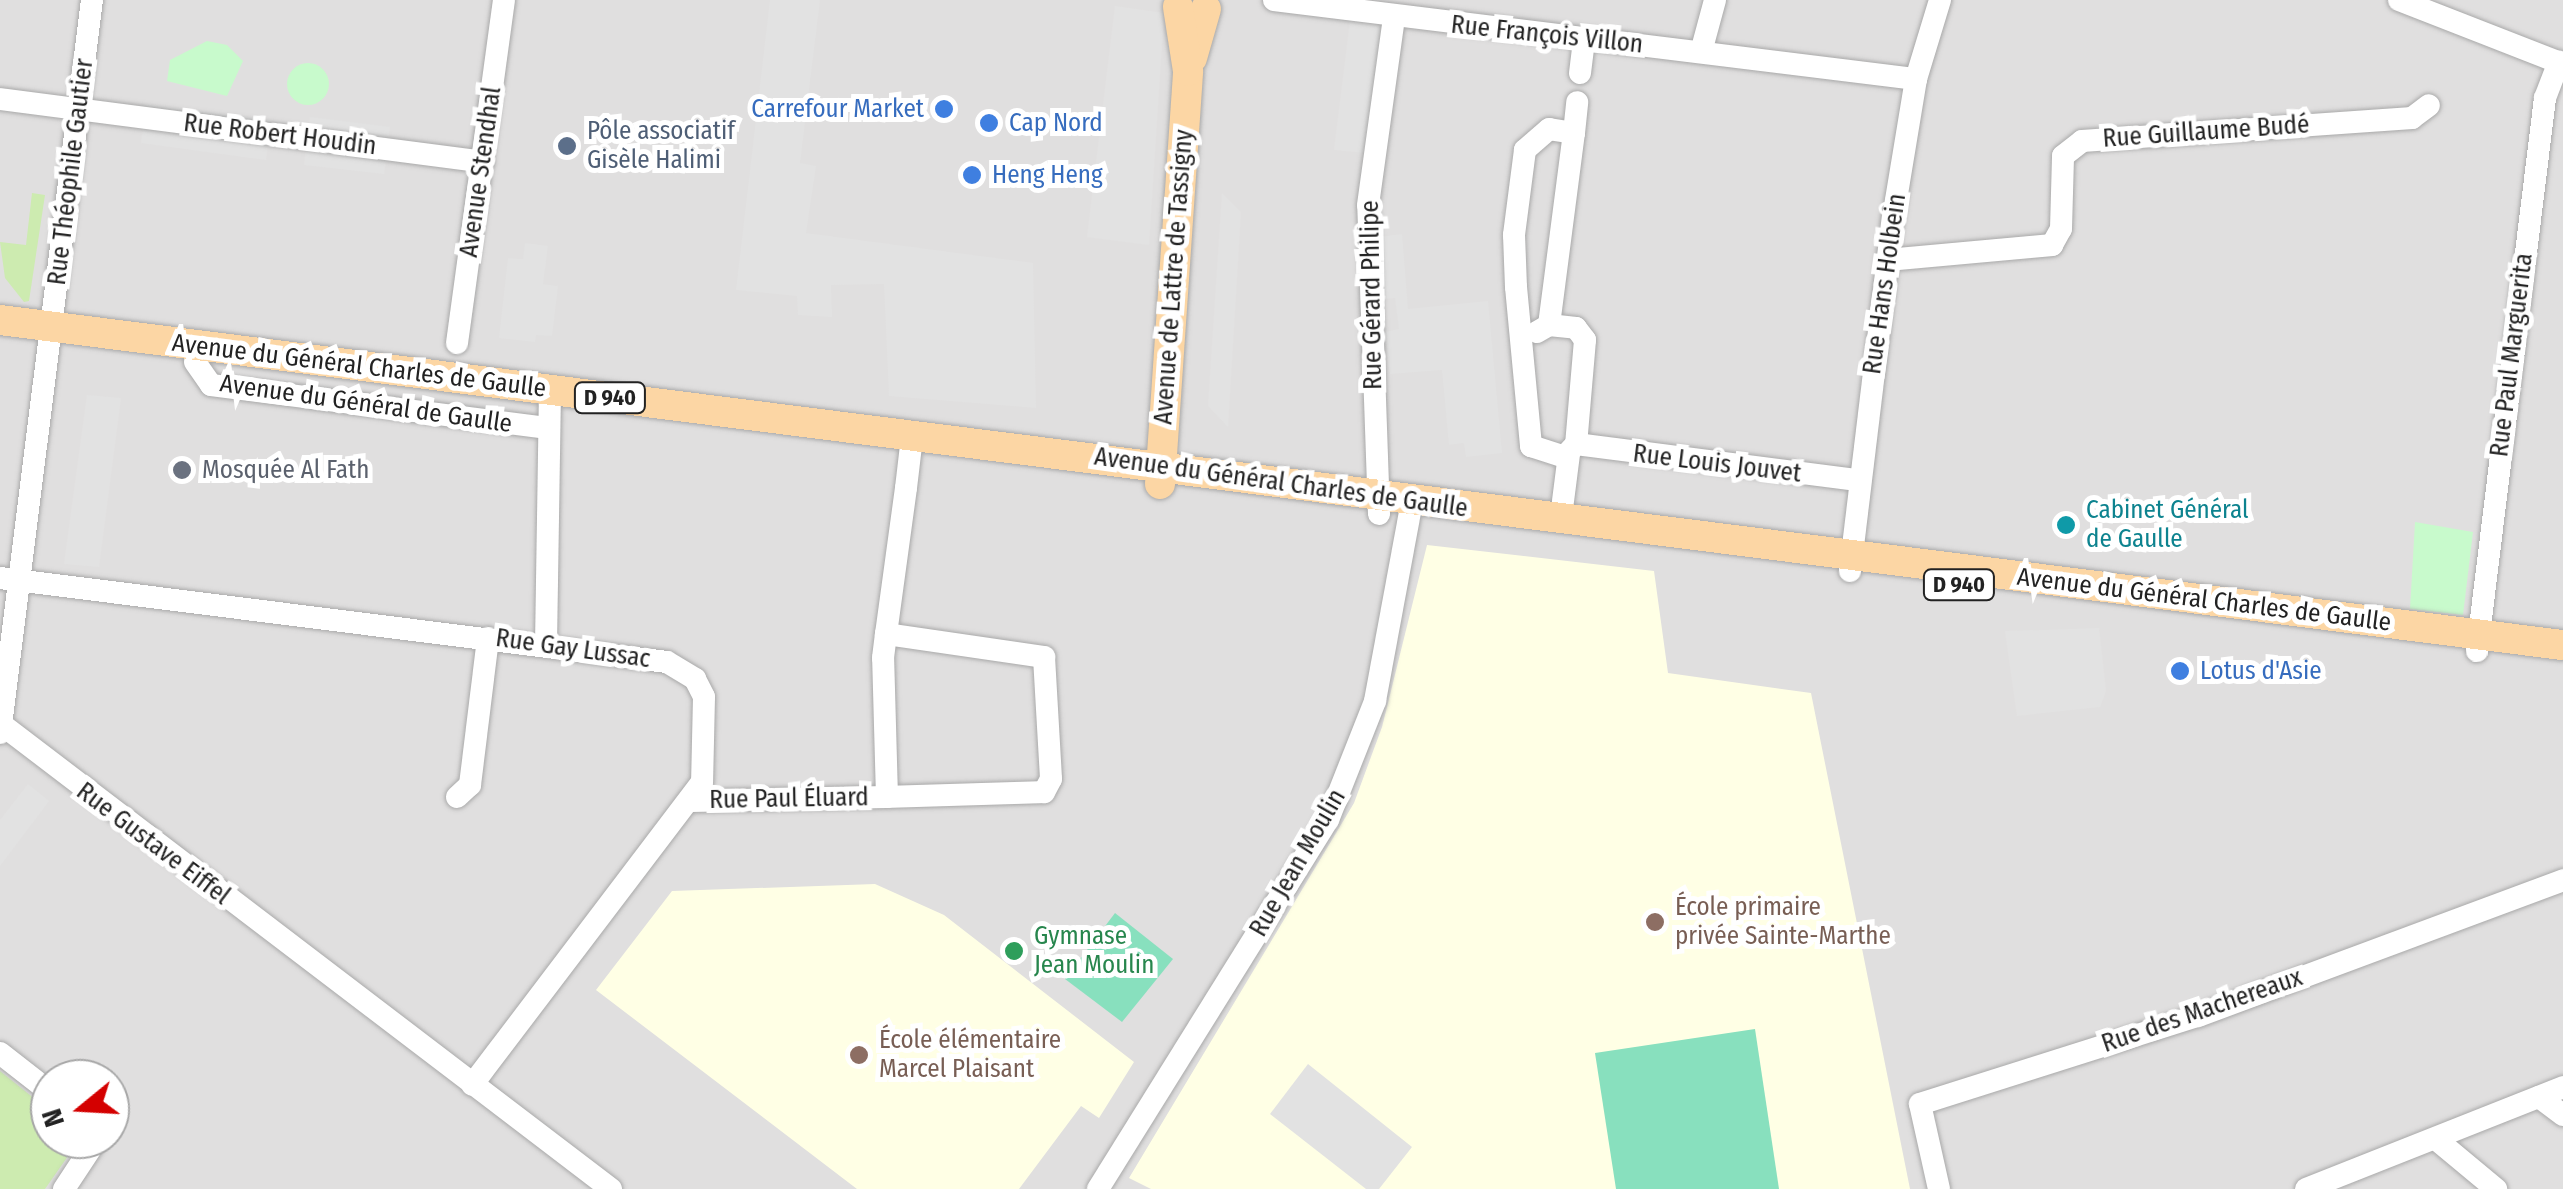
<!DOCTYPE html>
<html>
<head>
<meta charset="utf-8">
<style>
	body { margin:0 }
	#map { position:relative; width:2563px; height:1189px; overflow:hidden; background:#f2efe9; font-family:"Fira Sans Condensed",sans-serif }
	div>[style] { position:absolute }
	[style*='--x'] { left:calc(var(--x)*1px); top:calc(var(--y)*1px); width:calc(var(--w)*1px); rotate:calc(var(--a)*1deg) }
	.residential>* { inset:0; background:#e0dfdf }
	.education>* { inset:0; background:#ffffe5 }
	.grass>* { inset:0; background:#cdebb0 }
	.park>* { inset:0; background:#c8facc }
	.round { border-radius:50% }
	.pitch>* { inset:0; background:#88e0be }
	.parking>* { inset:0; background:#e2e2e2 }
	.roads { filter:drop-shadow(0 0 2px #a9a9a9) drop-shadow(0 0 2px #a9a9a9) }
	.minor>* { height:22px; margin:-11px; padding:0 11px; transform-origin:11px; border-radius:11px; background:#fff }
	.major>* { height:30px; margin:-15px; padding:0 15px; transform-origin:15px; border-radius:15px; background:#fcd6a4 }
	.dots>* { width:28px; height:28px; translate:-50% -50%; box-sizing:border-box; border:5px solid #fff; border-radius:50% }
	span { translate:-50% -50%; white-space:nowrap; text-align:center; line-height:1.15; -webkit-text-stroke:10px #fff; paint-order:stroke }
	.shield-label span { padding:2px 8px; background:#fff; border:2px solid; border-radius:8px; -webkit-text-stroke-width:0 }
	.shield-label { font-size:22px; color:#222; font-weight:700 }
	.street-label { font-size:25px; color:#222 }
	.shop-label { font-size:25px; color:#366cbe }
	.right { translate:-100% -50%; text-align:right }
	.left { translate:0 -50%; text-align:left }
	.service-label { font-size:25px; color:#4e5e75 }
	.worship-label { font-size:25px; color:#5b616d }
	.culture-label { font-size:25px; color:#0d838f }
	.education-label { font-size:25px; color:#785e54 }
	.leisure-label { font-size:25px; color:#27864d }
	.north { position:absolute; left:30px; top:1059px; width:100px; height:100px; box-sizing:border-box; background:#fff; border:2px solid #a7a7a7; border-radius:50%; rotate:252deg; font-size:28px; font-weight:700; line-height:40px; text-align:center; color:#222 }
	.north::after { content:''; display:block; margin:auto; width:35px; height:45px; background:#d40000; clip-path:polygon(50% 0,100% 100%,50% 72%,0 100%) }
</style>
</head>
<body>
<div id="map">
	<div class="residential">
		<i style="clip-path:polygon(evenodd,0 0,2563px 0,2563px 1189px,0 1189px,0 0,50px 1079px,110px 1079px,110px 1139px,50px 1139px,50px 1079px)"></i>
	</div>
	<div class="education">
		<i style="clip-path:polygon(1427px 545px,1654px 571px,1668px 673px,1811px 693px,1910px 1189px,1151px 1189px,1129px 1178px,1354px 803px,1382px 727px)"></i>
		<i style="clip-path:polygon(875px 884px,944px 915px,1134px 1062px,1099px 1118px,1081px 1106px,1019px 1189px,857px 1189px,596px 990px,672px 891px)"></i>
	</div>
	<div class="grass">
		<i style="clip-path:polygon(32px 193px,45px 195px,29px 301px,24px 302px,5px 278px,0 242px,26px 245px)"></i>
		<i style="clip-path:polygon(0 1071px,50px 1111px,50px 1139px,80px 1139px,45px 1189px,0 1189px)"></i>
	</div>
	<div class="park">
		<i style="clip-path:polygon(207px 41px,227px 45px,243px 61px,227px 96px,167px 81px,170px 60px)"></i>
		<i class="round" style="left:287px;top:63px;width:42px;height:42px"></i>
		<i style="clip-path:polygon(2415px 522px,2473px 532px,2463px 615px,2410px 609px)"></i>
	</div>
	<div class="pitch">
		<i style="clip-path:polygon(1115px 913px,1173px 959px,1122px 1022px,1065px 979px)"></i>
		<i style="clip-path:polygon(1755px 1029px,1779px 1189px,1616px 1189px,1595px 1053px)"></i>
	</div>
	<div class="parking">
		<i style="clip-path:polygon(770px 0,820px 0,800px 163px,816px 166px,806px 233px,1033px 263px,1036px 408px,889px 396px,884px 284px,831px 285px,832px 317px,798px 315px,797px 296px,736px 290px)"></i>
		<i style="clip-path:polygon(1115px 6px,1164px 13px,1149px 245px,1087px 237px)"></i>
		<i style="clip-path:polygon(1351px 13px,1394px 18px,1377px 154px,1334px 150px)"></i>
		<i style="clip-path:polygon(146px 104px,271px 120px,266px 160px,141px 143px)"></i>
		<i style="clip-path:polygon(310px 117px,390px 127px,384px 174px,304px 165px)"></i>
		<i style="clip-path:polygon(1222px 193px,1241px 212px,1228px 427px,1208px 406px)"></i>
		<i style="clip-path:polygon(1402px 234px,1408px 309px,1488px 301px,1502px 453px,1466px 457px,1464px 443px,1449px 445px,1442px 370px,1390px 374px,1385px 332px,1399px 329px,1395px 298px,1384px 299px,1379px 237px)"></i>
		<i style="clip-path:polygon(525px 243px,548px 246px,543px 284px,558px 286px,552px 336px,536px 335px,535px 342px,499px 338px,508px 258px,523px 259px)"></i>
		<i style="clip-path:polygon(87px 395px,121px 398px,99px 567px,64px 564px)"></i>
		<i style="clip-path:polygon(2099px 628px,2106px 691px,2100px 707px,2017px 716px,2005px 631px)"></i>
		<i style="clip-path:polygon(28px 784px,49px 801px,0 866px,0 820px)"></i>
		<i style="clip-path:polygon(1308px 1064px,1412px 1147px,1379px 1189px,1366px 1189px,1270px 1114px)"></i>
	</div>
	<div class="roads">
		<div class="minor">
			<i style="--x:1274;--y:0;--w:647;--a:7.02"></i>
			<i style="--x:2399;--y:0;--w:176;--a:21.3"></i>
			<i style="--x:1701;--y:52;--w:54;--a:-74.9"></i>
			<i style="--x:1580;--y:73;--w:34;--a:-83"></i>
			<i style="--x:0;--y:99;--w:487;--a:7.4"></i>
			<i style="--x:1574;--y:133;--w:31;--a:-84"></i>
			<i style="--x:1887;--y:260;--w:166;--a:-5.2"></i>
			<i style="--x:2052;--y:245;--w:18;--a:-61"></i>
			<i style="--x:2061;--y:229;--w:73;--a:-88.4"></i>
			<i style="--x:2063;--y:156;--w:24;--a:-38"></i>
			<i style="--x:2082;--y:141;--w:331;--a:-4"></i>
			<i style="--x:2412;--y:118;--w:21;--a:-37"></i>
			<i style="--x:1549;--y:325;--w:194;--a:-82.6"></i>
			<i style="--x:1574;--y:133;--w:25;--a:-171"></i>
			<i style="--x:1549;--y:129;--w:32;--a:139"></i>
			<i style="--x:1525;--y:150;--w:86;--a:97.4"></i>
			<i style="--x:1514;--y:235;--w:52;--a:87.8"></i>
			<i style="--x:1516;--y:287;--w:160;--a:84.6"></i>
			<i style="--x:1531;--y:446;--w:35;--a:18"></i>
			<i style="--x:1564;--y:457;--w:18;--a:-47"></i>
			<i style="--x:1537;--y:332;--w:14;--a:-30"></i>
			<i style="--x:1549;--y:325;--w:27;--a:6"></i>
			<i style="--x:1576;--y:328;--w:15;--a:53"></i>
			<i style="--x:1585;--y:340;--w:104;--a:94.9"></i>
			<i style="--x:1576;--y:444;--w:284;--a:7.3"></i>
			<i style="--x:457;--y:343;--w:346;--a:-82.2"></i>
			<i style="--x:195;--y:362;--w:28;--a:55"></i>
			<i style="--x:211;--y:385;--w:340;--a:7.3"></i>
			<i style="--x:1563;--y:501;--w:47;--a:-82.7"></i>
			<i style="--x:1379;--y:514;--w:309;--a:-92"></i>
			<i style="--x:1368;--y:205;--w:189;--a:-82.1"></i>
			<i style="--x:1850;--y:571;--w:356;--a:-83.1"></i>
			<i style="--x:1893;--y:218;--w:141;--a:-80.6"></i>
			<i style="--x:1916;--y:79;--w:83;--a:-73.1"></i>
			<i style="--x:0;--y:578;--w:672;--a:7.18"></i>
			<i style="--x:667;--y:662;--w:33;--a:31"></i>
			<i style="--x:695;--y:679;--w:20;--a:63"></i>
			<i style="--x:704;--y:697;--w:85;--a:91.3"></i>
			<i style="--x:702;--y:782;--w:380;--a:127.2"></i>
			<i style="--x:886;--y:634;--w:160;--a:8.3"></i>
			<i style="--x:1044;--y:657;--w:122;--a:86.7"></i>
			<i style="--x:1051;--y:779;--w:15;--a:118"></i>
			<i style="--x:1044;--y:792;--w:157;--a:178.2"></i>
			<i style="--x:887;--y:797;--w:139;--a:-91.6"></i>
			<i style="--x:883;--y:658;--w:24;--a:-83"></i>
			<i style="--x:886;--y:634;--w:147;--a:-82.2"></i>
			<i style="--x:906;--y:488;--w:51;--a:-83.3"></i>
			<i style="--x:546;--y:645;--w:255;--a:-89.1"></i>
			<i style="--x:2477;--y:651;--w:557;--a:-82.99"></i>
			<i style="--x:2545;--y:98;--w:39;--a:-69"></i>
			<i style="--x:5;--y:727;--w:762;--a:37.32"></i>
			<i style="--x:0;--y:733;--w:739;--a:-82.85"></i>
			<i style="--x:457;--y:797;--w:18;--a:-43"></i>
			<i style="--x:470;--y:785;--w:148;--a:-83"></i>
			<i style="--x:690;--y:801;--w:197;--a:-1.2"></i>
			<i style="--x:0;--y:1053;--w:63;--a:38"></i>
			<i style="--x:2539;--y:1097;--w:30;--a:37"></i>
			<i style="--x:2437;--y:1140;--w:77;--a:39.7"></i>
			<i style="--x:64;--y:1189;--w:60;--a:-56.6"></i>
			<i style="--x:1098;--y:1189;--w:435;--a:-58.1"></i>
			<i style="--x:1328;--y:820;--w:128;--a:-68.4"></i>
			<i style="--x:1375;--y:701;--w:203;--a:-79.5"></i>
			<i style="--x:1939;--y:1189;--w:87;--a:-102.6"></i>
			<i style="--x:1920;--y:1104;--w:292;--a:-17.6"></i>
			<i style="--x:2198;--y:1016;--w:390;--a:-20.4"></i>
			<i style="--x:2306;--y:1189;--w:277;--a:-21.6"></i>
		</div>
		<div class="major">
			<i style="--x:1192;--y:58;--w:51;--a:-74.1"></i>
			<i style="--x:0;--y:320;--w:2584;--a:7.23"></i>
			<i style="--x:1160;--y:484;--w:414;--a:-86.1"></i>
			<i style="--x:1188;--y:71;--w:65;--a:-98.9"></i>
		</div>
	</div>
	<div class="dots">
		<i style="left:944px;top:109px;background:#3f7fe0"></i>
		<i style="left:989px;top:123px;background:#3f7fe0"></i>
		<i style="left:567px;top:146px;background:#5c6f8a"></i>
		<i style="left:972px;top:175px;background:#3f7fe0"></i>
		<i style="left:182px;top:470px;background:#6b7280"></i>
		<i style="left:2066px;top:525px;background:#0f9aa8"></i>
		<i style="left:2180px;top:671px;background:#3f7fe0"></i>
		<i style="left:1655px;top:922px;background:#8d6e63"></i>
		<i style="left:1014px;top:951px;background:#2e9e5b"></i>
		<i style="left:859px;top:1055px;background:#8d6e63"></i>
	</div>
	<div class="shield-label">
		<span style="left:610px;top:398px">D 940</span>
		<span style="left:1959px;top:585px">D 940</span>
	</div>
	<div class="street-label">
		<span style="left:1547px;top:35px;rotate:6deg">Rue François Villon</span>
		<span style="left:2206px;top:132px;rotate:-4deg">Rue Guillaume Budé</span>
		<span style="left:280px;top:135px;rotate:7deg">Rue Robert Houdin</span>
		<span style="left:71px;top:172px;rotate:-83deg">Rue Théophile Gautier</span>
		<span style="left:481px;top:172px;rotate:-82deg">Avenue Stendhal</span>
		<span style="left:1174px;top:277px;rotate:-86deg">Avenue de Lattre de Tassigny</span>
		<span style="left:1885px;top:284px;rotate:-82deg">Rue Hans Holbein</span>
		<span style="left:1372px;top:295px;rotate:-91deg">Rue Gérard Philipe</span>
		<span style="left:2512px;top:355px;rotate:-83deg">Rue Paul Marguerita</span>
		<span style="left:359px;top:366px;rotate:7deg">Avenue du Général Charles de Gaulle</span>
		<span style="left:366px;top:404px;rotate:8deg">Avenue du Général de Gaulle</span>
		<span style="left:1717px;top:464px;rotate:7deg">Rue Louis Jouvet</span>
		<span style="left:1281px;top:483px;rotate:8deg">Avenue du Général Charles de Gaulle</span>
		<span style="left:2204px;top:600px;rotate:7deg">Avenue du Général Charles de Gaulle</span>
		<span style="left:573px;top:649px;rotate:8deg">Rue Gay Lussac</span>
		<span style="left:789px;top:799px;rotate:-1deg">Rue Paul Éluard</span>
		<span style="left:153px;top:844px;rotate:37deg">Rue Gustave Eiffel</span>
		<span style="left:1298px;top:863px;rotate:-60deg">Rue Jean Moulin</span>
		<span style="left:2202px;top:1011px;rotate:-19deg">Rue des Machereaux</span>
	</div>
	<div class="shop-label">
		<span class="right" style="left:924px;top:109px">Carrefour Market</span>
		<span class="left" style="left:1009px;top:123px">Cap Nord</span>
		<span class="left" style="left:992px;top:175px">Heng Heng</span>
		<span class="left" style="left:2200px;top:671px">Lotus d'Asie</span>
	</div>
	<div class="service-label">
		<span class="left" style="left:587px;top:146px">Pôle associatif<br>Gisèle Halimi</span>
	</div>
	<div class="worship-label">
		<span class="left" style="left:202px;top:470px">Mosquée Al Fath</span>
	</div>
	<div class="culture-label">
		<span class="left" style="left:2086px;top:525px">Cabinet Général<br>de Gaulle</span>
	</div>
	<div class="education-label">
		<span class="left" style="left:1675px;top:922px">École primaire<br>privée Sainte-Marthe</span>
		<span class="left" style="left:879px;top:1055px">École élémentaire<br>Marcel Plaisant</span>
	</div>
	<div class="leisure-label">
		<span class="left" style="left:1034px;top:951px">Gymnase<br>Jean Moulin</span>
	</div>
	<div class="north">N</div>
</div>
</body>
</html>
